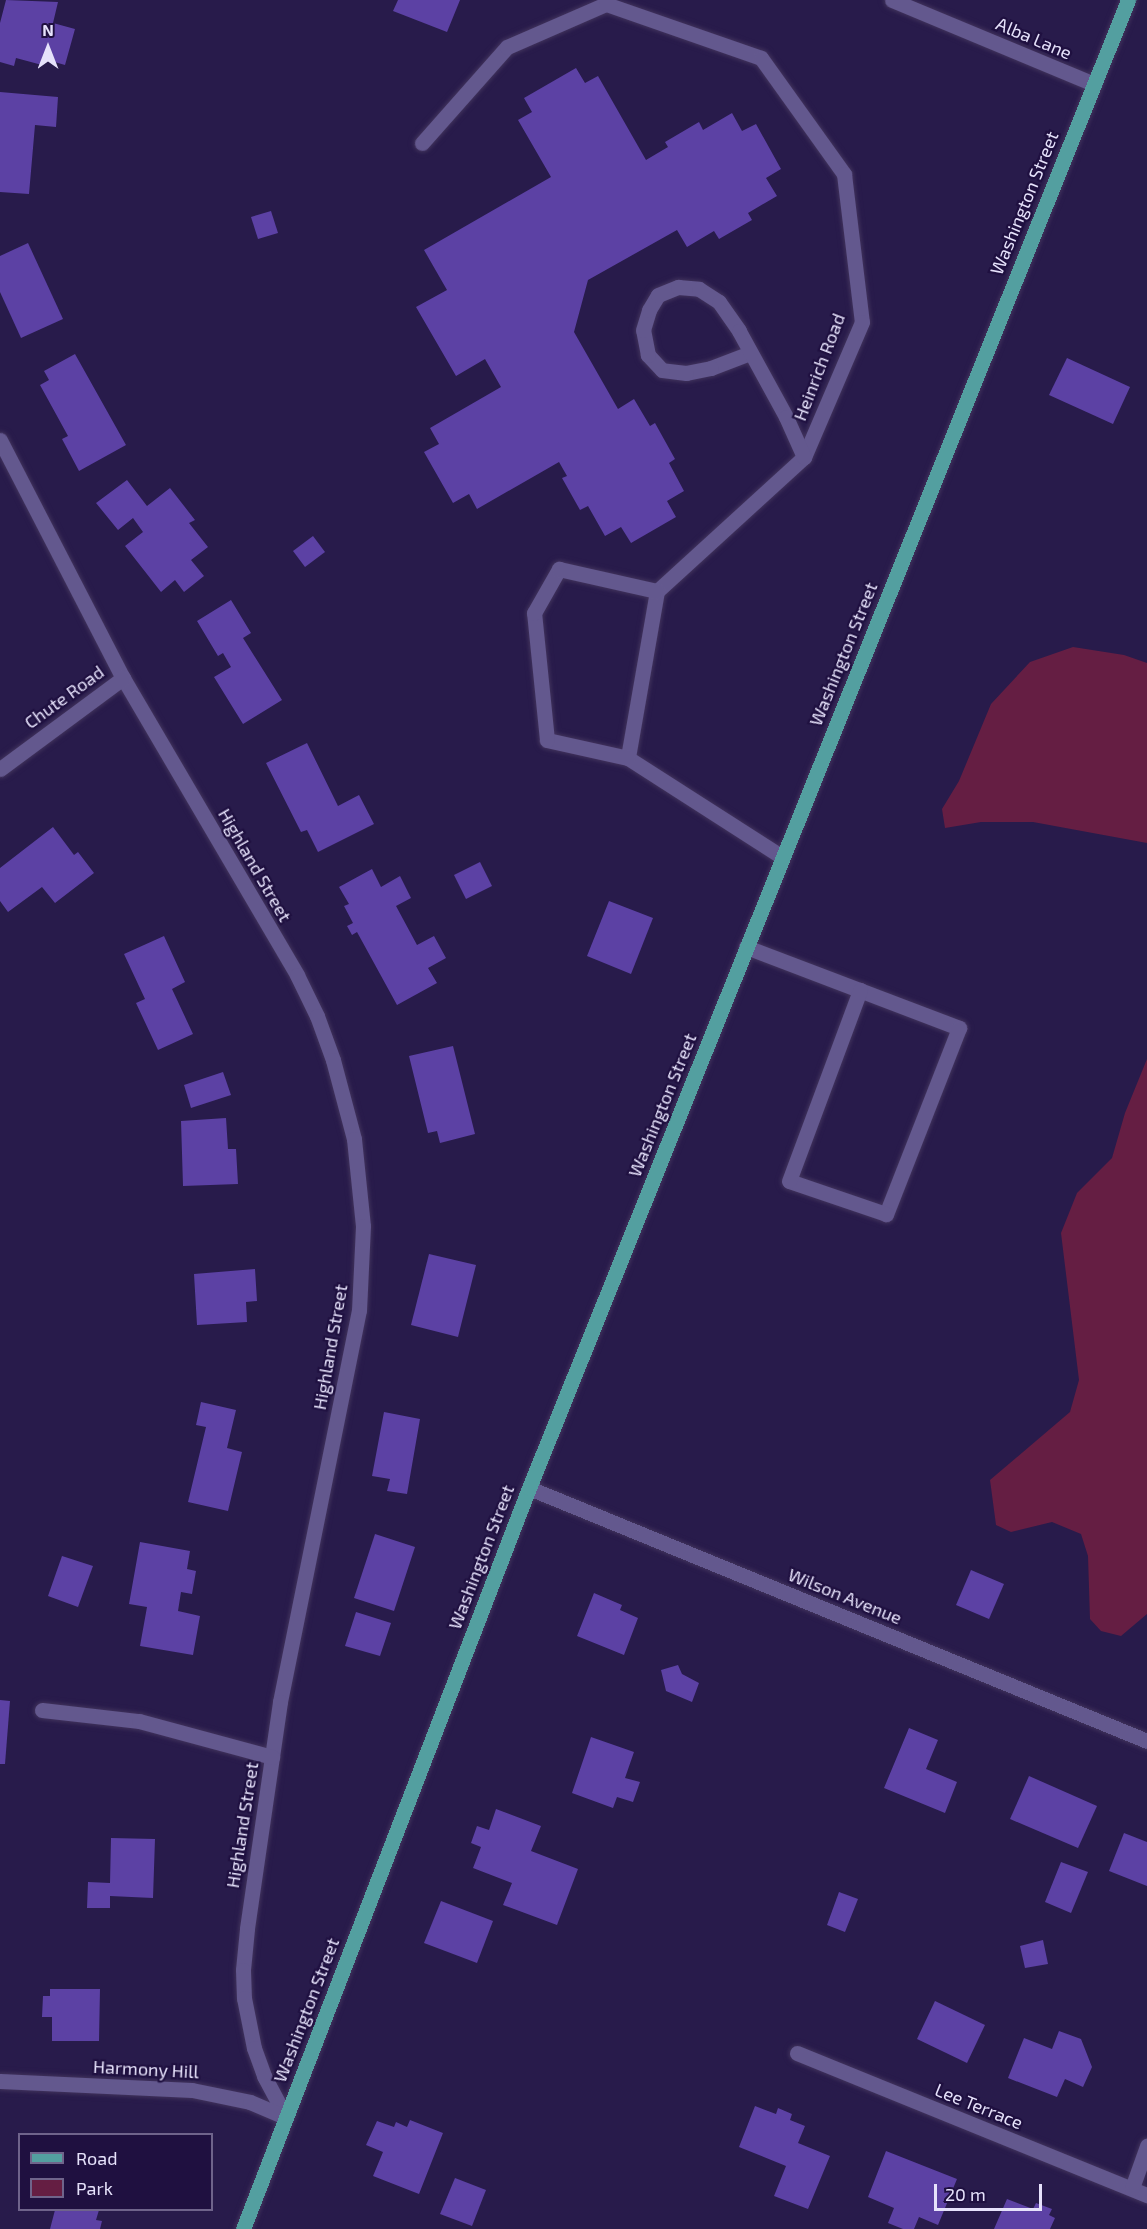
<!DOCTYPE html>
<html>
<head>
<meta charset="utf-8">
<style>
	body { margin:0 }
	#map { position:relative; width:1147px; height:2229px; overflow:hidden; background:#281b4b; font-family:"Exo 2",sans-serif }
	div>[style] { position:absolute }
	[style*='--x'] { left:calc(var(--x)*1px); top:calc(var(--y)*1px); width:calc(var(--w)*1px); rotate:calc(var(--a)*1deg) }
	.green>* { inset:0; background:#651e43 }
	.building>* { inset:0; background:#5c41a4 }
	.roads { filter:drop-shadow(0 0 2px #41335c) drop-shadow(0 0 2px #41335c) }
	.minor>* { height:15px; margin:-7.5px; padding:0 7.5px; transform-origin:7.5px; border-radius:7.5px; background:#63588e }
	.major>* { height:15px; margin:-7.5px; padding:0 7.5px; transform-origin:7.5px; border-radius:7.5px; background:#539fa0 }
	span { translate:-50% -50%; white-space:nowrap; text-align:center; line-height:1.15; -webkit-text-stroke:4.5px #1f1040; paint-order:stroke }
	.street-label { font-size:18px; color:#e6e2fb }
	.legend { position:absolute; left:18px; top:2133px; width:195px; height:78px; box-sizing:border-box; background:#1f1040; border:2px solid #6f648b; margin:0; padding:8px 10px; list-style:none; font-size:18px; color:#e6e2fb }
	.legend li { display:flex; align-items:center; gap:12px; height:30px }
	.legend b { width:30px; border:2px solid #6f648b }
	.north { position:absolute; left:18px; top:18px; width:60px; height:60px; -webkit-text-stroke:4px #1f1040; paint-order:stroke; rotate:0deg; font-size:16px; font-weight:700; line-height:24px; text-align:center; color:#e6e2fb }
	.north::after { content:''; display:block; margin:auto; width:21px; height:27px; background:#e6e2fb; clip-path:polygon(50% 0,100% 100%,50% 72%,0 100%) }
	.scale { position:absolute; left:934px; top:2184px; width:108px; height:27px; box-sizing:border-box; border:3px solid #e6e2fb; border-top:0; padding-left:8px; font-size:18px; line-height:21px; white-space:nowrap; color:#e6e2fb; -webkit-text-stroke:4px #1f1040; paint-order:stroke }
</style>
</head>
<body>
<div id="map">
	<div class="green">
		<i style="clip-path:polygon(1073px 647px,1124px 655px,1147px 663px,1147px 843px,1033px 822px,981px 822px,945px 828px,942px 809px,959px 781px,991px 704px,1030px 662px)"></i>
		<i style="clip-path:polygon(1147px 1059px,1147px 1614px,1121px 1636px,1101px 1631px,1090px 1619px,1088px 1556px,1081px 1534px,1052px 1522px,1011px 1532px,996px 1525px,990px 1480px,1070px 1412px,1079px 1380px,1061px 1233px,1077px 1193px,1112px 1158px,1125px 1113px)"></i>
	</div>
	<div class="building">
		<i style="clip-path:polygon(6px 0,58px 2px,53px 23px,75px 29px,65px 65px,44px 59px,42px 65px,16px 58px,14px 66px,0 62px,0 23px)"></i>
		<i style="clip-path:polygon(398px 0,460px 0,447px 32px,393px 11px)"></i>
		<i style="clip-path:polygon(576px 68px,585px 83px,598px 76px,646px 160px,668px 147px,665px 142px,699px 122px,703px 130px,732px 113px,742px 131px,756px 124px,781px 169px,766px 178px,777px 196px,748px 213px,752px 220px,719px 239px,714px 231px,687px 247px,677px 230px,588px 280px,574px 332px,618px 409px,634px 399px,650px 426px,655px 423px,675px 459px,669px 463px,684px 491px,667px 501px,676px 517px,631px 543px,621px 527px,605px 536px,588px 506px,580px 510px,562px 478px,567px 476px,559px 462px,477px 509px,469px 494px,453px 503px,424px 452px,439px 444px,430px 428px,501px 387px,485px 359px,456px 376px,416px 307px,447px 290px,424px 250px,551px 177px,518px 120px,532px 112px,524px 98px)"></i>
		<i style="clip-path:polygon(0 92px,58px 97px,56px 127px,35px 125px,29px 194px,0 192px)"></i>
		<i style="clip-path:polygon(271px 211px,278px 233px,258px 239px,251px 217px)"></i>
		<i style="clip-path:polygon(28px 243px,63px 319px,21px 338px,0 292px,0 256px)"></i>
		<i style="clip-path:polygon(75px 354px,126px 445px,79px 471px,62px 439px,68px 436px,40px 385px,49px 380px,44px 371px)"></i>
		<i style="clip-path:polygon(1067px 358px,1130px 387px,1113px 424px,1049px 395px)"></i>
		<i style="clip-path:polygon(127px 480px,147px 506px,170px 488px,195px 520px,189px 523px,208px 547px,191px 560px,204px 576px,184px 592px,175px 580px,161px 592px,125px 546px,143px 532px,133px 518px,118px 530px,96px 503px)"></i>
		<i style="clip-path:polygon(313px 536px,325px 552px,305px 567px,293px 551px)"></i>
		<i style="clip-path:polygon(231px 600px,251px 633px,243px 638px,282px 700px,243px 724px,214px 677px,231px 667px,223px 653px,218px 656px,197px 621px)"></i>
		<i style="clip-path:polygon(307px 743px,338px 806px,359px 795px,374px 824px,318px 852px,307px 830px,301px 832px,266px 763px)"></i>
		<i style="clip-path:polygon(53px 827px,74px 855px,78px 852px,94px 873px,55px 903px,42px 887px,8px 912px,0 901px,0 868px)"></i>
		<i style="clip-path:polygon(480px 862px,492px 886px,466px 899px,454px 875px)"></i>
		<i style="clip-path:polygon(372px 869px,381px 887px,400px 876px,411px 898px,396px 906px,417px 945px,434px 936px,446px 958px,428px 968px,437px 983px,397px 1005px,357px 932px,352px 935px,347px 926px,353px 923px,344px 906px,349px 904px,339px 887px)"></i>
		<i style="clip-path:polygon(609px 901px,653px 918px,631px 974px,587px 956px)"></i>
		<i style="clip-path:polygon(164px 936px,185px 982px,172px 989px,193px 1034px,158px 1050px,136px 1003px,145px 999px,124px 954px)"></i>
		<i style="clip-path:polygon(453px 1046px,475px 1134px,440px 1143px,437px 1131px,428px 1133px,409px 1056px)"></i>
		<i style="clip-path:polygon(223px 1072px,231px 1095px,191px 1108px,184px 1085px)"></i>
		<i style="clip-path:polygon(226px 1118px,228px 1149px,236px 1149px,238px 1184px,183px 1186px,181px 1121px)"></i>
		<i style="clip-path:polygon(429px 1254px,476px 1265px,458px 1337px,411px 1325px)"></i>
		<i style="clip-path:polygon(255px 1269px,257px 1301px,246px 1302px,247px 1322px,197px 1325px,194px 1274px)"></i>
		<i style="clip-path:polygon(201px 1402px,236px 1410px,227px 1448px,242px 1452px,228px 1511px,188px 1502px,206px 1427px,196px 1425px)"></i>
		<i style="clip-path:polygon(384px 1412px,420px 1419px,407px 1494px,387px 1491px,390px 1479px,372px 1476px)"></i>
		<i style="clip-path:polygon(375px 1534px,415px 1547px,394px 1611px,354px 1598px)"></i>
		<i style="clip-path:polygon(140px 1542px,190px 1551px,187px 1569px,196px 1571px,192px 1594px,181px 1592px,178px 1611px,200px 1616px,193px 1655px,140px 1646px,147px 1607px,129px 1604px)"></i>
		<i style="clip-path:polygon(62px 1556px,93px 1566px,78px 1607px,48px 1596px)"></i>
		<i style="clip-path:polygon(971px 1570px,1004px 1584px,989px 1619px,956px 1605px)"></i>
		<i style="clip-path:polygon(594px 1593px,622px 1605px,620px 1610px,638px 1618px,624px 1655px,577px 1636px)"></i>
		<i style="clip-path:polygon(356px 1612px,391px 1623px,380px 1656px,345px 1646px)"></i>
		<i style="clip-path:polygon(678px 1665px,682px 1674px,699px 1683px,692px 1702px,666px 1691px,661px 1670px)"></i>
		<i style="clip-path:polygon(0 1700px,10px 1701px,5px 1764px,0 1764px)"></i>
		<i style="clip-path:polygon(909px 1728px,938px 1740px,926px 1769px,957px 1782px,945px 1813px,884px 1788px)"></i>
		<i style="clip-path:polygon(591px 1737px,634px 1752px,625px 1778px,640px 1782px,633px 1802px,617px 1797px,613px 1808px,572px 1793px)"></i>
		<i style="clip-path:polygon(1029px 1776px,1097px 1806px,1078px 1848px,1010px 1819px)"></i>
		<i style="clip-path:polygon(496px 1809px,541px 1826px,531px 1851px,578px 1869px,557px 1925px,503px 1905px,512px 1883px,473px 1868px,481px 1847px,471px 1843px,477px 1826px,489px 1830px)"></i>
		<i style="clip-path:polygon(1124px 1833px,1147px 1842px,1147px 1886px,1109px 1871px)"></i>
		<i style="clip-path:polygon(111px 1838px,155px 1839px,153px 1898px,110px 1896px,110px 1908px,87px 1908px,88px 1882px,110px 1883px)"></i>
		<i style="clip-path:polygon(1061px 1862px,1088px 1872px,1071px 1913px,1045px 1902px)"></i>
		<i style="clip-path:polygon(839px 1892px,858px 1899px,845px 1932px,827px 1925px)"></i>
		<i style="clip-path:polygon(441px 1901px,493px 1921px,477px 1963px,424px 1943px)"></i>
		<i style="clip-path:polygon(1043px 1940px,1048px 1964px,1025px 1968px,1020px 1946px)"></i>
		<i style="clip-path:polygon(50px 1989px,100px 1989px,99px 2041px,52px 2041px,52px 2017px,42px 2017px,43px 1996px,50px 1996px)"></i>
		<i style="clip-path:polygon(935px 2001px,985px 2025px,967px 2063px,917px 2039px)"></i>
		<i style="clip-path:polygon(1059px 2031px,1081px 2039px,1092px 2067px,1083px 2087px,1065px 2079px,1057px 2097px,1008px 2078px,1024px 2038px,1052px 2049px)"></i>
		<i style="clip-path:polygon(755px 2106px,776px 2114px,778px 2108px,792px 2114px,790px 2120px,805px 2126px,798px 2143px,830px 2156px,808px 2209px,774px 2196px,786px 2166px,739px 2147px)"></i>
		<i style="clip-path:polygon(410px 2120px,443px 2133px,419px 2194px,373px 2176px,383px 2152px,366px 2145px,377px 2121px,394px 2127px,396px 2122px,407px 2127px)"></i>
		<i style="clip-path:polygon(886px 2151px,957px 2179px,938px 2225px,919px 2217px,914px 2229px,903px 2229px,888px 2223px,894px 2208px,868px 2197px)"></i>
		<i style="clip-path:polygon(455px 2178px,486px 2190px,472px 2226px,440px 2214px)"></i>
		<i style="clip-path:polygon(1007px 2199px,1033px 2209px,1036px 2203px,1052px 2209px,1049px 2215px,1055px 2218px,1050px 2229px,994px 2229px)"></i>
		<i style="clip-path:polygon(55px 2210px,99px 2210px,96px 2220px,102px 2221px,100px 2229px,50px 2229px)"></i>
	</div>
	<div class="roads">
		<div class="minor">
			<i style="--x:892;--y:0;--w:219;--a:22.6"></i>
			<i style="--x:422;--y:143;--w:128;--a:-48.5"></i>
			<i style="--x:507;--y:47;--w:108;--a:-23.5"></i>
			<i style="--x:606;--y:4;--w:164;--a:19.2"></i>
			<i style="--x:761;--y:58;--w:143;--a:54.4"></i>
			<i style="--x:844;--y:174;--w:149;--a:83.1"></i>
			<i style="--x:862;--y:322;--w:147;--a:113.2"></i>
			<i style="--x:804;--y:457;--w:199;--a:137.6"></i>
			<i style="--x:657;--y:591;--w:169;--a:99.9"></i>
			<i style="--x:628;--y:758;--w:183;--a:32.7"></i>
			<i style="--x:750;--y:353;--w:42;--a:159"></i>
			<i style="--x:711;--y:368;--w:25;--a:169"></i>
			<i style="--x:686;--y:373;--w:24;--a:-173"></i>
			<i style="--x:662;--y:370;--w:21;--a:-133"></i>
			<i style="--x:648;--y:355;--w:25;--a:-101"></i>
			<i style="--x:643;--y:330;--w:21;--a:-73"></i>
			<i style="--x:649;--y:310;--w:17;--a:-59"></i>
			<i style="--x:658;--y:295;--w:22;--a:-22"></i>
			<i style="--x:678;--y:287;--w:21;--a:5"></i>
			<i style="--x:699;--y:289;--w:24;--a:33"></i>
			<i style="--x:719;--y:302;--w:35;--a:55"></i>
			<i style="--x:739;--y:331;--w:98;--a:61.3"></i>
			<i style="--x:786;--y:417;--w:44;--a:65.8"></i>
			<i style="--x:0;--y:440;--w:268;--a:62.7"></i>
			<i style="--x:123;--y:678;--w:344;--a:59.6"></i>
			<i style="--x:297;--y:975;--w:46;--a:64"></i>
			<i style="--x:317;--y:1016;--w:47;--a:70"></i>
			<i style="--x:333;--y:1060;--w:82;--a:75.1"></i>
			<i style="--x:354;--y:1139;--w:87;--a:84.1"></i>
			<i style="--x:363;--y:1226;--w:84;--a:92.7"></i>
			<i style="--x:359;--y:1310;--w:400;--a:101.4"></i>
			<i style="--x:280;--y:1702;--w:229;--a:98.3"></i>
			<i style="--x:247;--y:1929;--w:41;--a:95.6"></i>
			<i style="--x:243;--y:1970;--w:28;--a:88"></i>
			<i style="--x:244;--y:1998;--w:51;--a:78.7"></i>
			<i style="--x:254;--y:2048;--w:30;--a:70"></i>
			<i style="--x:264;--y:2076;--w:47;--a:61.8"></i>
			<i style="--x:628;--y:758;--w:83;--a:-167.5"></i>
			<i style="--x:547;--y:740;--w:128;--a:-95.8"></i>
			<i style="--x:534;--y:613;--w:51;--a:-60.4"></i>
			<i style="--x:559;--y:569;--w:100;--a:12.7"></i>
			<i style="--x:0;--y:769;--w:153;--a:-36.5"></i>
			<i style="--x:746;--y:947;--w:228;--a:20.8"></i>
			<i style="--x:959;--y:1028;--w:200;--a:111.4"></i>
			<i style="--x:886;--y:1214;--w:102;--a:-161.2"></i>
			<i style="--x:789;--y:1181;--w:204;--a:-69.6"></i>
			<i style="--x:529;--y:1488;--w:668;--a:22.26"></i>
			<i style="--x:42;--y:1710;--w:98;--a:6.5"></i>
			<i style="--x:139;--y:1721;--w:138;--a:15.1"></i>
			<i style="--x:797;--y:2053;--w:378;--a:22.1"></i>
			<i style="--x:0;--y:2081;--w:192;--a:2.7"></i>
			<i style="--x:192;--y:2090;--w:59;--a:11.7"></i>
			<i style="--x:250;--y:2102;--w:39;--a:23"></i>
			<i style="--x:1132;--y:2188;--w:45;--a:-70.3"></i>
		</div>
		<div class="major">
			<i style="--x:243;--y:2229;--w:794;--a:-68.9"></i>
			<i style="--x:529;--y:1488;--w:1604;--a:-68.07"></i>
		</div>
	</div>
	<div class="street-label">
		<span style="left:1034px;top:38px;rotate:23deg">Alba Lane</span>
		<span style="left:1024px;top:203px;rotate:-68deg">Washington Street</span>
		<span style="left:819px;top:367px;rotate:-69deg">Heinrich Road</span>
		<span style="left:843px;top:654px;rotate:-68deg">Washington Street</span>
		<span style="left:64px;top:697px;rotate:-36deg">Chute Road</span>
		<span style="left:255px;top:865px;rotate:60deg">Highland Street</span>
		<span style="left:662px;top:1105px;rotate:-68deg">Washington Street</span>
		<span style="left:330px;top:1347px;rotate:-80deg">Highland Street</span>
		<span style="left:481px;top:1557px;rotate:-69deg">Washington Street</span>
		<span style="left:845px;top:1596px;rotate:22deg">Wilson Avenue</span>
		<span style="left:242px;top:1825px;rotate:-81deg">Highland Street</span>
		<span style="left:306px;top:2010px;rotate:-69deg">Washington Street</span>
		<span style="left:146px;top:2069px;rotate:3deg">Harmony Hill</span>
		<span style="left:979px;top:2106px;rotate:22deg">Lee Terrace</span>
	</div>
	<ul class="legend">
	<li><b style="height:8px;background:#539fa0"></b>Road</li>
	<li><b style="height:16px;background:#651e43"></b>Park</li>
	</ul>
	<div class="north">N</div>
	<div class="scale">20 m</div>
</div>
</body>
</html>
